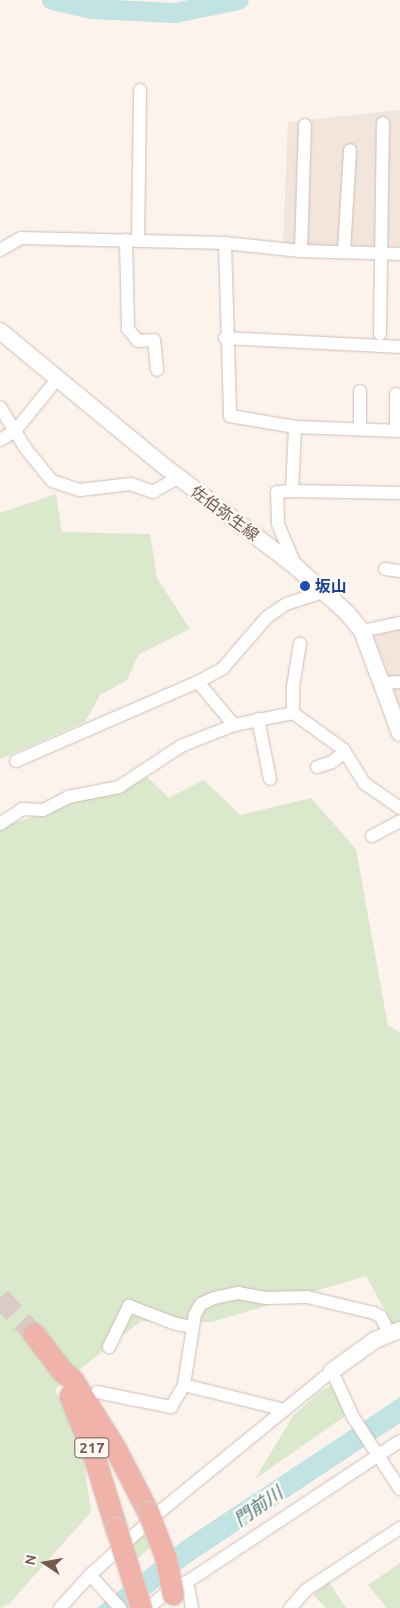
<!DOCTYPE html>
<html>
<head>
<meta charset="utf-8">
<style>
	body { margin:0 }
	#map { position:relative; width:400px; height:1608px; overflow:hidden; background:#fbf3ec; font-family:Ubuntu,"Noto Sans JP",sans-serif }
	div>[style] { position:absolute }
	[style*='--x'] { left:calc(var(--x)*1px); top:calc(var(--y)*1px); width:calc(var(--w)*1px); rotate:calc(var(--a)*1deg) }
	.residential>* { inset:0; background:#f2e5db }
	.green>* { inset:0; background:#dae8cb }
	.water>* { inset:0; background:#c1e3e4 }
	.river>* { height:20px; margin:-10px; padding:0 10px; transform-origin:10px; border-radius:10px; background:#c1e3e4 }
	.highway-tunnel>* { height:21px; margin-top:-10.5px; transform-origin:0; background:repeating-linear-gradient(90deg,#daccc5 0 21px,transparent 0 32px) }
	.roads { filter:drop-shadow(0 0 1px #cfbdb4) drop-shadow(0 0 1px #cfbdb4) }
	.street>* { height:12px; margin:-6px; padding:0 6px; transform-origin:6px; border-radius:6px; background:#fff }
	.secondary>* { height:16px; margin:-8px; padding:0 8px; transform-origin:8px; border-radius:8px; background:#fff }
	.highway>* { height:21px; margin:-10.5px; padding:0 10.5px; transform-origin:10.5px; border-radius:10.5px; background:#efb3a9 }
	.bridges { filter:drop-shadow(0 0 1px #d8d1ce) drop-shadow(0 0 1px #d8d1ce) }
	.highway-bridge>* { height:21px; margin:-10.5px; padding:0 10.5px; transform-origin:10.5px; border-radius:10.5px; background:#efb3a9 }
	.dots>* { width:14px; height:14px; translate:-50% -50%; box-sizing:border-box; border:2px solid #fef8f2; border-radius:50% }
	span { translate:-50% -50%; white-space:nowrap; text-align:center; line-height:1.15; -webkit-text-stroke:5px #fef8f2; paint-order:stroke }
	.shield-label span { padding:1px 4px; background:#fef8f2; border:1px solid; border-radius:4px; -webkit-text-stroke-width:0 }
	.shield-label { font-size:15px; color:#755950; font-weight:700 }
	.street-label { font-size:16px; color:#755950 }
	.transit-label { font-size:16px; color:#164399; font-weight:700 }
	.left { translate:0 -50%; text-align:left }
	.water-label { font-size:18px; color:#487b7f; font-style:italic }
	.north { position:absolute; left:20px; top:1538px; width:50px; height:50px; -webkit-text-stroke:4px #fef8f2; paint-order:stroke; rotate:282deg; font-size:14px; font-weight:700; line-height:20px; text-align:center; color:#755950 }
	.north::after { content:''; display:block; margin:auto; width:18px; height:22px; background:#755950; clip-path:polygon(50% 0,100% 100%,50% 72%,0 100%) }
</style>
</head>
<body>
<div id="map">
	<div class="residential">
		<i style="clip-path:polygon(400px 110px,400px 246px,283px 245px,288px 122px)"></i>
		<i style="clip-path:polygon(400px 628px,400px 707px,373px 635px)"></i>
	</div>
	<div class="green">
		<i style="clip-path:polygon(56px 494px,62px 532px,150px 534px,157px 578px,190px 629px,138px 655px,127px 680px,100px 695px,85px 722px,0 759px,0 513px)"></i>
		<i style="clip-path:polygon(147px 777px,169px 798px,204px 780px,240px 815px,311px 798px,356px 849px,388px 1026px,400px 1032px,400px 1325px,393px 1325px,366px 1276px,212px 1322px,141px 1321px,55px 1389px,83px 1454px,91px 1512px,9px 1604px,0 1608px,0 828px)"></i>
		<i style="clip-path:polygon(333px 1384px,348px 1414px,255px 1479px,293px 1416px,318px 1393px)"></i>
		<i style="clip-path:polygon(149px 1527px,156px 1543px,132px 1563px,127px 1546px)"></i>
		<i style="clip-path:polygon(400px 1563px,400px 1608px,387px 1608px,368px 1585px)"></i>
		<i style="clip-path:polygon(329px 1582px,346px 1608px,326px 1608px,313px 1595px)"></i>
	</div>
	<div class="water">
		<i style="clip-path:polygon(400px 1397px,400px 1423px,191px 1562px,132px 1608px,97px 1608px,184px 1540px)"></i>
	</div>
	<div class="river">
		<i style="--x:52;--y:0;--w:41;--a:12.7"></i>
		<i style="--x:92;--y:9;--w:83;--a:2.8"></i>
		<i style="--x:175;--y:13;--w:65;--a:-11.5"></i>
	</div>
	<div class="highway-tunnel">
		<i style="--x:0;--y:1297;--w:50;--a:47.4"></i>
	</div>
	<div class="roads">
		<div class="street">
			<i style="--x:126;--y:240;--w:89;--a:88.7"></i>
			<i style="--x:128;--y:329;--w:16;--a:50"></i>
			<i style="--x:138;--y:341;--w:16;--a:-4"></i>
			<i style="--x:154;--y:340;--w:30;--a:84"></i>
			<i style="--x:138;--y:241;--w:151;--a:-89.2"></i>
			<i style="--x:225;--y:243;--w:173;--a:88.3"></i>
			<i style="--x:230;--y:416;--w:66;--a:9.6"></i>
			<i style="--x:295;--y:427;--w:64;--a:92.7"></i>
			<i style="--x:292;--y:491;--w:15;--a:176"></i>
			<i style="--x:277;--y:492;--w:32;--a:88"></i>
			<i style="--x:278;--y:524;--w:44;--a:67.5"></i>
			<i style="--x:0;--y:250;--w:24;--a:-30"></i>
			<i style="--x:21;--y:238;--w:204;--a:1.4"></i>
			<i style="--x:225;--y:243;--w:76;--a:6"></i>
			<i style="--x:301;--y:251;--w:99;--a:1.7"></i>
			<i style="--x:301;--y:251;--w:126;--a:-88.2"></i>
			<i style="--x:344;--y:252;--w:102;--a:-86.6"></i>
			<i style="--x:380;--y:334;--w:211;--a:-89.2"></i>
			<i style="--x:225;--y:338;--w:175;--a:2.9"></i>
			<i style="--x:396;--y:394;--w:36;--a:90"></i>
			<i style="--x:0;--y:407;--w:49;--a:58.2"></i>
			<i style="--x:26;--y:449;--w:41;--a:50.9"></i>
			<i style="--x:52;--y:481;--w:29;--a:18"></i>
			<i style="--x:80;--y:490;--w:51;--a:-6.7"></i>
			<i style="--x:131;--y:484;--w:23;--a:20"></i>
			<i style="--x:153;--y:492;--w:30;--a:-30"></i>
			<i style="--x:295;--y:427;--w:105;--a:2.2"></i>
			<i style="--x:360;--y:429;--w:38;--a:-90"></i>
			<i style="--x:0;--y:440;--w:17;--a:-31"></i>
			<i style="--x:15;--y:431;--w:68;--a:-50.9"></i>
			<i style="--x:292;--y:491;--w:108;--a:1.1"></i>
			<i style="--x:385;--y:569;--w:15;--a:8"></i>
			<i style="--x:362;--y:631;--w:39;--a:-12"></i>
			<i style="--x:198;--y:682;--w:56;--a:50.1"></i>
			<i style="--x:234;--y:725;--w:60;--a:-11.5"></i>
			<i style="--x:293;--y:713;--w:62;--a:35.8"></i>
			<i style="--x:343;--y:749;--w:40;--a:58"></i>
			<i style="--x:364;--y:783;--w:44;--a:34.8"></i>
			<i style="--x:383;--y:683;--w:17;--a:-3"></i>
			<i style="--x:293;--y:713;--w:27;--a:-90"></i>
			<i style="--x:293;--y:686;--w:43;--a:-80.5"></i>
			<i style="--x:258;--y:719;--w:61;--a:78.7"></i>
			<i style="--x:16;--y:761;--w:198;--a:-23.5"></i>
			<i style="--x:198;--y:682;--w:29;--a:-29"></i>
			<i style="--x:223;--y:668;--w:67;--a:-49.2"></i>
			<i style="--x:267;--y:617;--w:23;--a:-34"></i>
			<i style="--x:286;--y:604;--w:40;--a:-18"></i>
			<i style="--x:317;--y:767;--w:16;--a:-18"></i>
			<i style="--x:332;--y:762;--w:16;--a:-38"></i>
			<i style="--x:0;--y:824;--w:27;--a:-34"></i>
			<i style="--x:22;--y:809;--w:21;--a:3"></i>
			<i style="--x:43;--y:810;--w:28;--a:-27"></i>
			<i style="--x:68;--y:797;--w:52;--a:-11.1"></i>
			<i style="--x:119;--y:787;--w:74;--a:-33.5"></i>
			<i style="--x:181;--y:746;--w:57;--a:-21.6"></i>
			<i style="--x:372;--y:836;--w:32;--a:-28"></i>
			<i style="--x:109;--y:1347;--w:46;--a:-64"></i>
			<i style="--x:129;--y:1306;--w:50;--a:21"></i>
			<i style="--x:176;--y:1324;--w:17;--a:10"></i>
			<i style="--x:184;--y:1385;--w:104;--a:13.9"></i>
			<i style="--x:97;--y:1392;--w:76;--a:11.5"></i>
			<i style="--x:171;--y:1407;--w:26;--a:-59"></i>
			<i style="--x:184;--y:1385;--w:72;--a:-81.2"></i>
			<i style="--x:195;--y:1314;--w:12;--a:-59"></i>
			<i style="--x:201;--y:1304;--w:14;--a:-25"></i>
			<i style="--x:214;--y:1298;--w:25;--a:-12"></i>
			<i style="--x:238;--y:1293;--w:29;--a:10"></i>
			<i style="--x:267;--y:1298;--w:40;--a:-1.4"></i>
			<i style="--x:307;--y:1297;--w:69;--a:13.4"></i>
			<i style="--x:374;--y:1313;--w:8;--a:30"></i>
			<i style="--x:381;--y:1317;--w:18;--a:63"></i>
			<i style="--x:90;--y:1575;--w:45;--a:47.7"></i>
			<i style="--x:187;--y:1582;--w:26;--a:79"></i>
			<i style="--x:60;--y:1608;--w:45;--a:-47.7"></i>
			<i style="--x:90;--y:1575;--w:98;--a:-42.1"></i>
			<i style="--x:163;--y:1509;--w:218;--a:-39.2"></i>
			<i style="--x:332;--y:1371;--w:51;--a:65.5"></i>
			<i style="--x:353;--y:1417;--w:86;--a:56.9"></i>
			<i style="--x:148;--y:1608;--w:38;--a:-40"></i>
			<i style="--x:177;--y:1584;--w:10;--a:-11"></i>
			<i style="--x:187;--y:1582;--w:255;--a:-33.5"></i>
			<i style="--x:290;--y:1608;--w:24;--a:-48"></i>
			<i style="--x:306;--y:1590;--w:113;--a:-33.4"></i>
		</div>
		<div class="secondary">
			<i style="--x:0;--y:331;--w:212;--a:39.5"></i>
			<i style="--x:164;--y:466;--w:165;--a:37.4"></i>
			<i style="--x:295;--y:566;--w:70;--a:42.1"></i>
			<i style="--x:347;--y:613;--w:23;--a:50"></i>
			<i style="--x:362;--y:631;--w:109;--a:69.6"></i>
			<i style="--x:332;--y:1371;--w:53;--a:-35.8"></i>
			<i style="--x:375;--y:1340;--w:27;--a:-22"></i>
		</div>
		<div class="highway">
			<i style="--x:34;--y:1334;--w:46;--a:52.9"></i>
			<i style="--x:62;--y:1371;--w:13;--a:39"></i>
			<i style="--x:72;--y:1379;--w:81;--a:58.1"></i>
			<i style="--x:115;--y:1448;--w:72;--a:62.7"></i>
			<i style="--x:70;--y:1396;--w:58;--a:67.8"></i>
			<i style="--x:92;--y:1450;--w:82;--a:72.9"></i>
		</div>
	</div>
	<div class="bridges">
		<div class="highway-bridge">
			<i style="--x:148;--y:1512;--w:50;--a:69"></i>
			<i style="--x:166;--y:1559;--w:36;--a:79"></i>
			<i style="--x:116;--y:1528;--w:84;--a:72.6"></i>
		</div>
	</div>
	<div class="dots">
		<i style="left:305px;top:586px;background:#1a4fb4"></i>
	</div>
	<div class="shield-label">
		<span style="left:92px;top:1448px">217</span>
	</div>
	<div class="street-label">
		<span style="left:225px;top:513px;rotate:37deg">佐伯弥生線</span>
	</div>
	<div class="transit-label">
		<span class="left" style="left:315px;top:586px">坂山</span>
	</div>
	<div class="water-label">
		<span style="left:258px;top:1506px;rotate:-35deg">門前川</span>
	</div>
	<div class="north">N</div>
</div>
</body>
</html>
